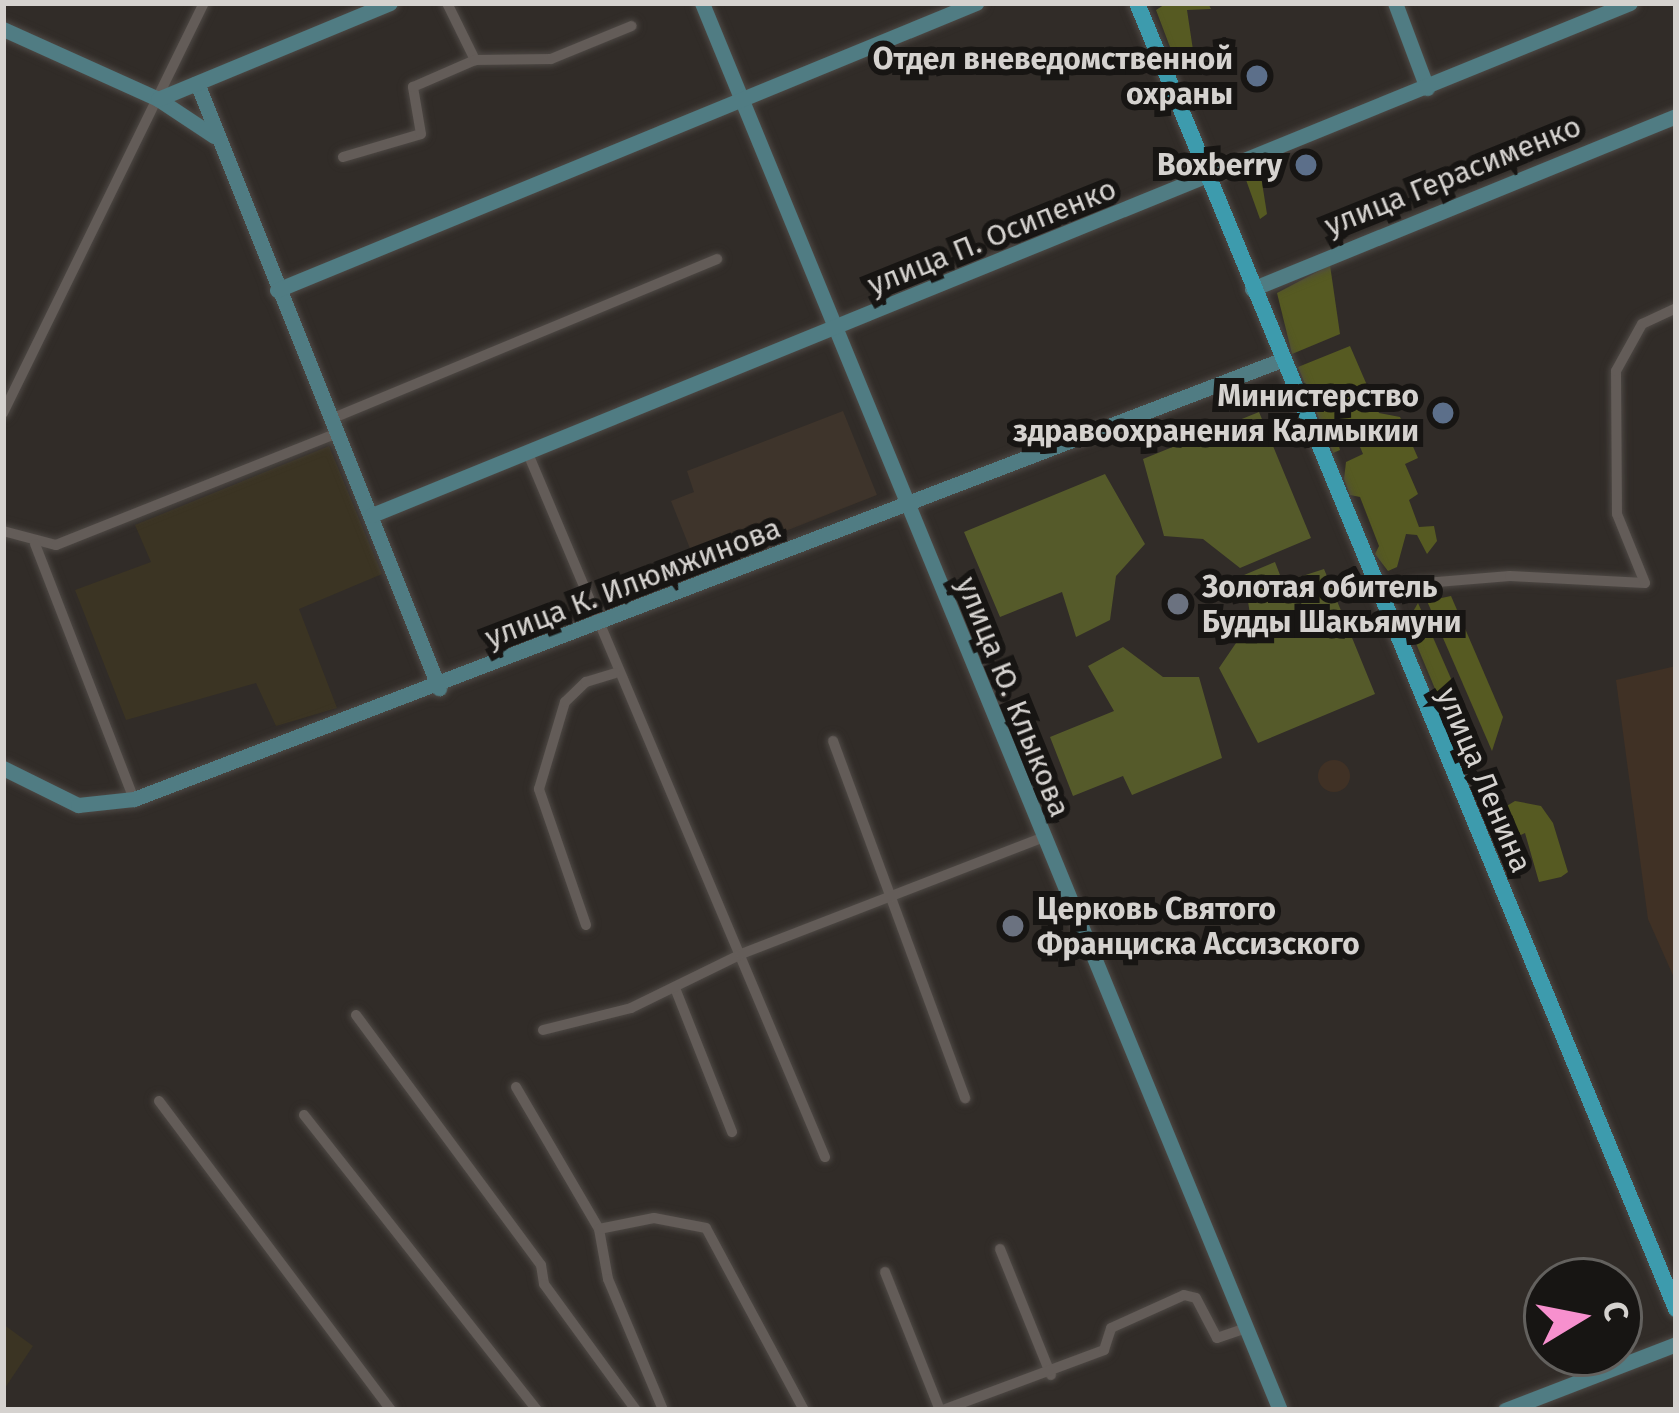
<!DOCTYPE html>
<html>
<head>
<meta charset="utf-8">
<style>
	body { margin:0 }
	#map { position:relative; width:1679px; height:1413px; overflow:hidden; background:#312c28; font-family:"Fira Sans",sans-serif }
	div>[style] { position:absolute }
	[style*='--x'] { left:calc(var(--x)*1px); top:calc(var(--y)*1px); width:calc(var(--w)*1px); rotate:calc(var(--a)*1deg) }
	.built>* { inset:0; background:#3e342b }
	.industrial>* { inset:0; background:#403125 }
	.round { border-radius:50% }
	.education>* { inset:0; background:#3b3423 }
	.green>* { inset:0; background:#555a2a }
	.forest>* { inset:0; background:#565a22 }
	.roads { filter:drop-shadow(0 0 3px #4e4945) drop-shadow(0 0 3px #4e4945) }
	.street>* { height:10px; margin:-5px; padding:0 5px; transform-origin:5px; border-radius:5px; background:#635c58 }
	.secondary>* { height:15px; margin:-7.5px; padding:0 7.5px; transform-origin:7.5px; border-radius:7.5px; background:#507c83 }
	.primary>* { height:16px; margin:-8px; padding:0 8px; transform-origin:8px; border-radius:8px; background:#3d9bad }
	.dots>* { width:33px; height:33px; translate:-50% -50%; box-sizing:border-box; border:6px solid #171513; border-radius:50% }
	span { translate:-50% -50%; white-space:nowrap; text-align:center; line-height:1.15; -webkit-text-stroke:12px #171513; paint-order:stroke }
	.poi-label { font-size:30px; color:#d5d2cf; font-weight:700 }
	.right { translate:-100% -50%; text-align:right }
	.left { translate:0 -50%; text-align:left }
	.street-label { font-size:30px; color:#d5d2cf }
	.frame { position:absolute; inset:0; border:6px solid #d5d2cf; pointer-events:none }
	.north { position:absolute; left:1523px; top:1257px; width:120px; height:120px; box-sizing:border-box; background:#171513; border:3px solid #63615e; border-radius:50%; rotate:80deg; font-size:33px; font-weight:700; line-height:48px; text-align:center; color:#d5d2cf }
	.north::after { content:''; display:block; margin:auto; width:42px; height:54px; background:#f790ce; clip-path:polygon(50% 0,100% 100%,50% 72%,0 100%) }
</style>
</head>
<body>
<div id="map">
	<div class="built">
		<i style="clip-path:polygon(843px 411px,877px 495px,697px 566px,671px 501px,694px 492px,687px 471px)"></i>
	</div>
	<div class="industrial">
		<i style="clip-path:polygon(1676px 666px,1676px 982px,1648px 919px,1616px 680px)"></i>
		<i class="round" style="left:1318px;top:760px;width:32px;height:32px"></i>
	</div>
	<div class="education">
		<i style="clip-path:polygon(329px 446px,382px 574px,299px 609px,337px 708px,276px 726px,256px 683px,126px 720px,75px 590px,151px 562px,135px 525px)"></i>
		<i style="clip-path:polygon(3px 1324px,33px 1346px,3px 1391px)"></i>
	</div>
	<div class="green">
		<i style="clip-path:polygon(1259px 412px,1311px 538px,1240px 568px,1203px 539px,1164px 536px,1143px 459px)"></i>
		<i style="clip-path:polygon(1105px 474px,1145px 544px,1116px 576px,1110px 620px,1076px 637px,1062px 592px,1000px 617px,964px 532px)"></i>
		<i style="clip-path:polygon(1275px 562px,1280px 575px,1260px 583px,1262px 589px,1324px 569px,1375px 694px,1258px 743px,1219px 668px,1251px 621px,1244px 575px)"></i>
		<i style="clip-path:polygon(1123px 647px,1163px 677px,1199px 677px,1222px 758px,1132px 795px,1123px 776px,1073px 796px,1050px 737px,1114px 711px,1088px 666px)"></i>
	</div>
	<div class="forest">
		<i style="clip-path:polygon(1167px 3px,1208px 3px,1211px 9px,1187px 10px,1193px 50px,1173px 55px,1156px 10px)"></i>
		<i style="clip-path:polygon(1260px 170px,1267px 214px,1260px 219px,1245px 177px)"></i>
		<i style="clip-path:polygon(1330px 265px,1340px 334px,1292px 354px,1277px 293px)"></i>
		<i style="clip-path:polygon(1350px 346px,1379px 413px,1400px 417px,1418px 458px,1405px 464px,1418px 494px,1409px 500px,1419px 527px,1434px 526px,1437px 541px,1427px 554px,1417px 535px,1406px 534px,1397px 567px,1388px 571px,1375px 554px,1379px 546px,1360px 497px,1350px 495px,1344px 479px,1346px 462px,1363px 454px,1351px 425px,1335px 432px,1340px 450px,1333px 453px,1298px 367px)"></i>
		<i style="clip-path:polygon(1451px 596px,1503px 717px,1492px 751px,1427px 601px)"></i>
		<i style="clip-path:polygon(1418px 603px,1483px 752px,1474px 759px,1464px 758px,1407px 622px)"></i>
		<i style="clip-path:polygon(1515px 801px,1541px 806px,1553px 823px,1568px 872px,1561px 877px,1539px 882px,1525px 833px,1506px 842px,1505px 807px)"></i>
	</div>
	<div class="roads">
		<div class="street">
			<i style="--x:447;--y:3;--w:64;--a:63.8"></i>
			<i style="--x:343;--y:157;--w:81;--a:-16.4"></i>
			<i style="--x:421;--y:134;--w:48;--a:-99.7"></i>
			<i style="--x:413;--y:87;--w:68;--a:-23.5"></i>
			<i style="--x:475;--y:60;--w:76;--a:-0.8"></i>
			<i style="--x:551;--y:59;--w:87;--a:-22.2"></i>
			<i style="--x:3;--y:413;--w:457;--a:-63.9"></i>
			<i style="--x:331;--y:419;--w:418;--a:-22.5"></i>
			<i style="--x:529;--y:456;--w:761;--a:67.11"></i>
			<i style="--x:3;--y:531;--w:55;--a:14.8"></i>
			<i style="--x:56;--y:545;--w:302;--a:-21.7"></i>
			<i style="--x:35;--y:544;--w:274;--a:68.8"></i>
			<i style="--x:1379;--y:596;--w:36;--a:-19"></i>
			<i style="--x:1413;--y:584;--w:97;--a:-4.7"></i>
			<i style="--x:1510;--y:576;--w:135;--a:3"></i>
			<i style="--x:1645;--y:583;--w:74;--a:-112.1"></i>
			<i style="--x:1617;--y:514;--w:143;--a:-90.4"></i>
			<i style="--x:1616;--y:371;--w:54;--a:-61"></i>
			<i style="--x:1642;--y:324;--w:38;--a:-25"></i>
			<i style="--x:833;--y:741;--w:381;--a:69.7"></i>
			<i style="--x:586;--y:925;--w:144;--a:-109.1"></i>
			<i style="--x:539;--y:789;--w:91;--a:-73.4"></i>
			<i style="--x:565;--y:702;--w:29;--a:-44"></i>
			<i style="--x:586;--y:682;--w:30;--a:-17"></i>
			<i style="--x:675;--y:988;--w:155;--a:68.4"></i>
			<i style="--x:356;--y:1015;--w:311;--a:53.5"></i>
			<i style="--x:541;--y:1265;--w:19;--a:81"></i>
			<i style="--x:544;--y:1284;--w:156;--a:53.9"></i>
			<i style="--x:543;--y:1030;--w:91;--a:-14"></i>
			<i style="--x:631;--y:1008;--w:123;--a:-26.1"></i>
			<i style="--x:741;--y:954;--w:323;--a:-21.1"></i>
			<i style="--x:516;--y:1087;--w:164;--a:59.7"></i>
			<i style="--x:599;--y:1229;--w:51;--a:79.8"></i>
			<i style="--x:608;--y:1279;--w:142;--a:67.2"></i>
			<i style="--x:159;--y:1101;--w:386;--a:53.1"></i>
			<i style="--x:304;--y:1115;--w:376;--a:51.7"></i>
			<i style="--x:599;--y:1229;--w:56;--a:-11.3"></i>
			<i style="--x:654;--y:1218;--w:53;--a:10.9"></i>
			<i style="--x:706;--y:1228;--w:207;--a:61.7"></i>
			<i style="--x:1000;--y:1249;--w:136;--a:68"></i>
			<i style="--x:885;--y:1272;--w:149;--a:68.3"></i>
			<i style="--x:943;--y:1410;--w:172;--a:-20.4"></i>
			<i style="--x:1104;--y:1350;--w:23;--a:-72"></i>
			<i style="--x:1111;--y:1328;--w:80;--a:-24.3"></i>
			<i style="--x:1184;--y:1295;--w:12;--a:14"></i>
			<i style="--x:1196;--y:1298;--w:45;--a:62.3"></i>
			<i style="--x:1217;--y:1338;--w:31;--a:-19"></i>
		</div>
		<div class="secondary">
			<i style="--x:702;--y:3;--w:1521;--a:67.67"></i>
			<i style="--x:1395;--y:3;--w:91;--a:69.4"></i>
			<i style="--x:3;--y:29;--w:170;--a:24.3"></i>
			<i style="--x:158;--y:99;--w:67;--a:33.5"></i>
			<i style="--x:197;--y:83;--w:652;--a:68.2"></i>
			<i style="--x:158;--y:99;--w:251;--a:-22.5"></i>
			<i style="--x:1252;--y:289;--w:458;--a:-22.2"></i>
			<i style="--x:277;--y:290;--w:756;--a:-22.32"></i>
			<i style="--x:372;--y:515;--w:1358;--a:-22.15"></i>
			<i style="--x:3;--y:768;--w:84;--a:26.3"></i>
			<i style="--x:78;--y:805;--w:56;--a:-6.1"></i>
			<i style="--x:134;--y:799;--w:1228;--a:-20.94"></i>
			<i style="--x:1505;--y:1410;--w:183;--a:-21.1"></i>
		</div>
		<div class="primary">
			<i style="--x:1137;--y:3;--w:1413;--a:67.57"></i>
		</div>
	</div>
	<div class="dots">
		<i style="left:1257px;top:76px;background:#5c6f8a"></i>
		<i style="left:1306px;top:165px;background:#5c6f8a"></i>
		<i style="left:1443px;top:413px;background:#5c6f8a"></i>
		<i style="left:1178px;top:604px;background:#6b7280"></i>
		<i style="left:1013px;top:926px;background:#6b7280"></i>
	</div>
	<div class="poi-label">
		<span class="right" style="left:1233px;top:76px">Отдел вневедомственной<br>охраны</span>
		<span class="right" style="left:1282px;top:165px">Boxberry</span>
		<span class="right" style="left:1419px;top:413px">Министерство<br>здравоохранения Калмыкии</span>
		<span class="left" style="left:1202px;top:604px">Золотая обитель<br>Будды Шакьямуни</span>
		<span class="left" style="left:1037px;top:926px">Церковь Святого<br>Франциска Ассизского</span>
	</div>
	<div class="street-label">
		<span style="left:1453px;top:176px;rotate:-22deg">улица Герасименко</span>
		<span style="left:992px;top:237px;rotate:-22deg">улица П. Осипенко</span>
		<span style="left:633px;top:583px;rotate:-21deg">улица К. Илюмжинова</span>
		<span style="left:1013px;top:697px;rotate:68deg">улица Ю. Клыкова</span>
		<span style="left:1484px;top:780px;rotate:67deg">улица Ленина</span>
	</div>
	<div class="frame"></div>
	<div class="north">С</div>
</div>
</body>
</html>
